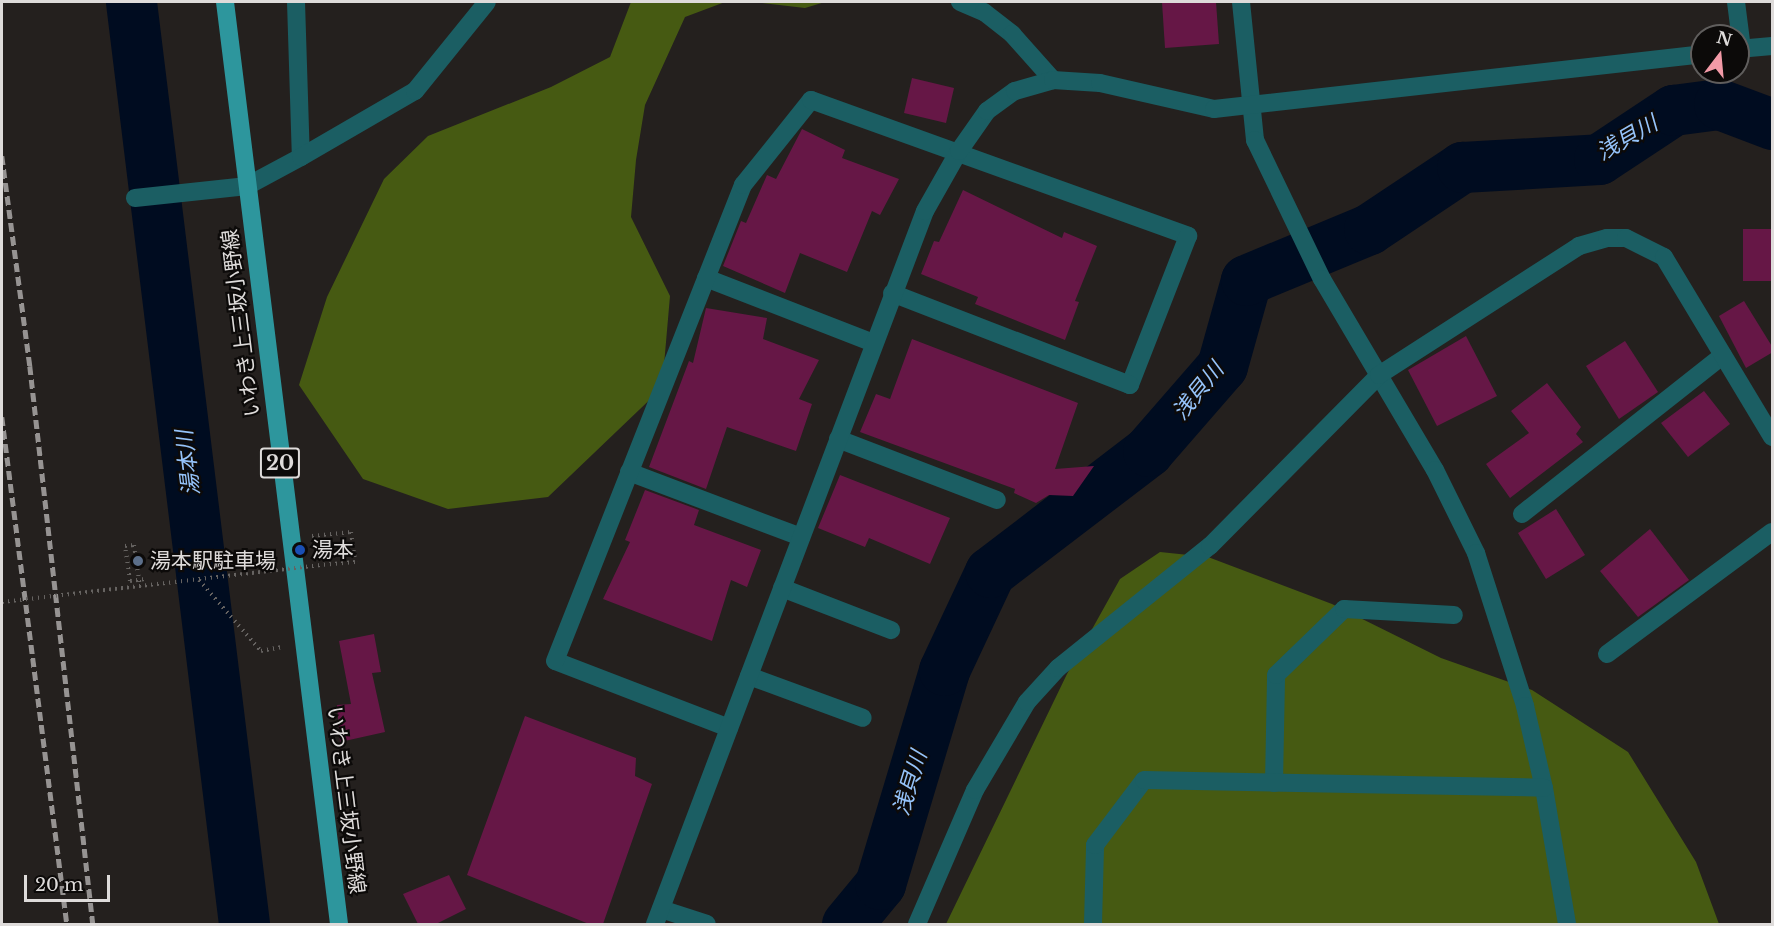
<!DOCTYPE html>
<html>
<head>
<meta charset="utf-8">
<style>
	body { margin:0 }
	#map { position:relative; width:1774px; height:926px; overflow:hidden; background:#24201e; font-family:"Libre Baskerville","Noto Sans JP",serif }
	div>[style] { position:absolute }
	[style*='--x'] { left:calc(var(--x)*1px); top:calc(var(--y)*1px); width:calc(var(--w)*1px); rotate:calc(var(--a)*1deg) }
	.forest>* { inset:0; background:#465a12 }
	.river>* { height:51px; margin:-25.5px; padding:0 25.5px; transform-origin:25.5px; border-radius:25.5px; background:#000c20 }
	.building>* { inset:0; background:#661746 }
	.path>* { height:4px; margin-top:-2px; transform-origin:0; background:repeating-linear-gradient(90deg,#666361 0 1.5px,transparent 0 6px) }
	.minor>* { height:18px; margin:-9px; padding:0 9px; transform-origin:9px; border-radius:9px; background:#1b5e63 }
	.major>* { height:18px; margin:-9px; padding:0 9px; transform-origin:9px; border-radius:9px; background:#2d969d }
	.rail>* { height:4.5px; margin-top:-2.25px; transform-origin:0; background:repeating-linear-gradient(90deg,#969392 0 9px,transparent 0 13.5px) }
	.path-bridge>* { height:4px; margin-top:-2px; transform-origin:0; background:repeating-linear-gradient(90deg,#666361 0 1.5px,transparent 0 6px) }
	.dots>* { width:16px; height:16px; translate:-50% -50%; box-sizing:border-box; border:3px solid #0c0a09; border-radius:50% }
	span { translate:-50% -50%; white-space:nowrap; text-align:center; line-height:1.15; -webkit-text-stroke:4.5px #0c0a09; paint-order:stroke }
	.shield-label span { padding:2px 4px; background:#0c0a09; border:2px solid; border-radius:4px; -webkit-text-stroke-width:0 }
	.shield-label { font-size:20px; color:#dedbda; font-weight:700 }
	.street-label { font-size:21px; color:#dedbda }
	.poi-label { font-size:21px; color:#dedbda }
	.left { translate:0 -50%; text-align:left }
	.water-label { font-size:22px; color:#95c3fa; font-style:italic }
	.frame { position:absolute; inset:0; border:3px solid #dedbda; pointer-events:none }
	.north { position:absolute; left:1690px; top:24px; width:60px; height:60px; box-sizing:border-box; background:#0c0a09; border:2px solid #605e5d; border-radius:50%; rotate:16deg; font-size:16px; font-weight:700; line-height:24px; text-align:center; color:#dedbda }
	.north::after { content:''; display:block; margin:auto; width:21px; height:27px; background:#f39aa7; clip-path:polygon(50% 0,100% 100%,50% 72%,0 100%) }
	.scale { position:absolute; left:24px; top:875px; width:86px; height:27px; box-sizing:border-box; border:3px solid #dedbda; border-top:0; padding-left:8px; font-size:18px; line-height:21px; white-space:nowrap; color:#dedbda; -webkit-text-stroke:4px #0c0a09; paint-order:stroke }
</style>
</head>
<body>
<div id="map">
	<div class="forest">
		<i style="clip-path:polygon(631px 2px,725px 2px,685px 17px,645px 105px,636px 160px,631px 217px,670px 296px,662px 388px,548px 497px,448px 509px,363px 479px,299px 385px,327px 297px,384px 179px,428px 136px,551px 87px,610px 57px)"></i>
		<i style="clip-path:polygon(754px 2px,825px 2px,805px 8px)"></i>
		<i style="clip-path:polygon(1160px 552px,1208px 557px,1332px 604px,1441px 658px,1532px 690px,1628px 752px,1696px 862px,1719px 924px,946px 924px,1067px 674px,1120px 579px)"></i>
	</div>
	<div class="river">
		<i style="--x:131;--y:2;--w:929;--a:83.01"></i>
		<i style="--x:847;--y:924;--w:52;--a:-50.5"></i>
		<i style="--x:880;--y:884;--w:223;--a:-73.3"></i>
		<i style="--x:944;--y:670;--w:108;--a:-64.9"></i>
		<i style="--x:990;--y:572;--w:199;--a:-37.4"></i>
		<i style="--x:1148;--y:451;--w:113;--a:-49"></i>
		<i style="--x:1222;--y:366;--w:89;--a:-74.4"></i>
		<i style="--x:1246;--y:280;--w:133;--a:-22.5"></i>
		<i style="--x:1369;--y:229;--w:112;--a:-33.7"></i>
		<i style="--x:1462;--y:167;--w:137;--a:-3.3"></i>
		<i style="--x:1599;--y:159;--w:89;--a:-33.5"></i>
		<i style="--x:1673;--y:110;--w:46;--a:-7.4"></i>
		<i style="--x:1719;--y:104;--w:57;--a:20.7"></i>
	</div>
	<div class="building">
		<i style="clip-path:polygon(1162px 2px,1216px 2px,1219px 44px,1165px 48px)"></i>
		<i style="clip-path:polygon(912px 78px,954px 88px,946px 123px,904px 113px)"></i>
		<i style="clip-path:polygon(802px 129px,845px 150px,842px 158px,899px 179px,880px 215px,872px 211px,847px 272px,800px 253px,785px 293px,723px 266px,741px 221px,746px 223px,767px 175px,776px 179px)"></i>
		<i style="clip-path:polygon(963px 190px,1062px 238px,1064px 232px,1097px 246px,1075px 301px,1079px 302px,1065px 340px,975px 304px,978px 297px,921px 274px,934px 241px,939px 242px)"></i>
		<i style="clip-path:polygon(1743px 229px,1773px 229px,1773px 281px,1743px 281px)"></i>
		<i style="clip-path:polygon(1744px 301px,1773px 348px,1773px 352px,1746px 368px,1719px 316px)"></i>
		<i style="clip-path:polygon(706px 308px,767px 318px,763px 339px,819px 360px,799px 399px,812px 404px,796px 451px,727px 427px,706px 489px,649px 467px,689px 361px,693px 363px)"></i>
		<i style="clip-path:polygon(1466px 336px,1497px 396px,1437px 426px,1408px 370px)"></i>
		<i style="clip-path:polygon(912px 339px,1078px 403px,1055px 469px,1094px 466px,1073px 496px,1049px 495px,1036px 503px,1014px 493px,1015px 489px,860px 432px,876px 394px,890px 399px)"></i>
		<i style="clip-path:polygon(1625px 341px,1658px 392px,1619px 419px,1586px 366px)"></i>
		<i style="clip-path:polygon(1547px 383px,1581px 427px,1576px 434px,1583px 442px,1510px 498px,1486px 464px,1529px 433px,1511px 411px)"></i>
		<i style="clip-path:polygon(1704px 391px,1730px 424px,1688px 457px,1661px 423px)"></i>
		<i style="clip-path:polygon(840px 475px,950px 518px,930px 564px,869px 538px,865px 547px,818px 528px)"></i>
		<i style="clip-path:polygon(645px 490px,699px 510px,694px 525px,761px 550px,747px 587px,731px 580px,712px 641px,603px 599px,630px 542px,625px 540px)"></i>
		<i style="clip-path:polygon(1556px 509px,1585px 555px,1546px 579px,1518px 533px)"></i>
		<i style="clip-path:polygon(1650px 529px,1689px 580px,1638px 617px,1600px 571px)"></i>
		<i style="clip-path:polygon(374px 634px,381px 672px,372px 673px,385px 732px,340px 742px,337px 705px,351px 704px,339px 641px)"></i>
		<i style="clip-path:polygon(525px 716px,636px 758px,635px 776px,652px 784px,603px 924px,589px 924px,467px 875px)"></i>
		<i style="clip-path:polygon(449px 875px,466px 909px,436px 924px,418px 924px,403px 894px)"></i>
	</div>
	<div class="path">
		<i style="--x:312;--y:536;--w:39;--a:-6"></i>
		<i style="--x:351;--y:532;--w:30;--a:82"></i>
		<i style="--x:355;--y:562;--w:34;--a:175"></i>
		<i style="--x:199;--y:580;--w:94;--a:48.9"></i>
		<i style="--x:261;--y:651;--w:21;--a:-11"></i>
		<i style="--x:130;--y:581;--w:15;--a:-8"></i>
	</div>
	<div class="minor">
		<i style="--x:296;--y:2;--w:155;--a:88.2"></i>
		<i style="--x:960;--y:2;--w:26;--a:23"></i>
		<i style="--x:984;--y:12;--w:36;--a:38"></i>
		<i style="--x:1012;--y:34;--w:62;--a:48.3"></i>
		<i style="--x:1241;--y:2;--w:139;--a:84.2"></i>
		<i style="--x:1255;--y:140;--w:154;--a:64.3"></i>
		<i style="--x:1322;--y:279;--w:222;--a:59.4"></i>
		<i style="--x:1435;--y:470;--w:93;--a:63.7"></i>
		<i style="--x:1476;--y:553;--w:161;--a:72.2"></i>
		<i style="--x:1525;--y:706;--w:84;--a:77"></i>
		<i style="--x:1544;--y:788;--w:138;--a:80.4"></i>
		<i style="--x:1736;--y:2;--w:47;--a:82.7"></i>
		<i style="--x:1738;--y:49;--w:34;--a:-5"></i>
		<i style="--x:135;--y:198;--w:113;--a:-6.1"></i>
		<i style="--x:247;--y:186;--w:61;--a:-28.2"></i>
		<i style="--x:301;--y:157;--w:132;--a:-30.1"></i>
		<i style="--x:415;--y:91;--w:114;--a:-51"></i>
		<i style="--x:706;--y:278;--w:180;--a:21.2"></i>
		<i style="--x:838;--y:439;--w:170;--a:21"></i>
		<i style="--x:629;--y:472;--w:184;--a:20.7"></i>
		<i style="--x:1522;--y:514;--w:256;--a:-38.3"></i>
		<i style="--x:782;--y:588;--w:117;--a:21.1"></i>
		<i style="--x:1607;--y:654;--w:205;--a:-36.5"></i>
		<i style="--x:749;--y:676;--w:121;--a:20.2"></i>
		<i style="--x:729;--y:728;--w:186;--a:-158.9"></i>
		<i style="--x:555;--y:661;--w:512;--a:-68.45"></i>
		<i style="--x:743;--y:185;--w:109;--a:-51.3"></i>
		<i style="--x:811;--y:100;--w:401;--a:19.8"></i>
		<i style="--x:1188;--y:236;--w:160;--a:111.3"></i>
		<i style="--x:1130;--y:385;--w:255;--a:-158.9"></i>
		<i style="--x:1274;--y:783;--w:108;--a:-88.9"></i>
		<i style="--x:1276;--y:675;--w:95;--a:-44.1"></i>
		<i style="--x:1344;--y:609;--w:110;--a:3.1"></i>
		<i style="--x:661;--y:909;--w:48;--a:18.1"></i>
		<i style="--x:655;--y:924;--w:762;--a:-69.26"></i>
		<i style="--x:925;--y:211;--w:69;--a:-60.5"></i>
		<i style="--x:959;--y:151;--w:49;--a:-55"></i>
		<i style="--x:987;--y:111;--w:34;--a:-36"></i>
		<i style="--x:1015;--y:91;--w:40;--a:-16"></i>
		<i style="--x:1053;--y:80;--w:47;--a:3.7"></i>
		<i style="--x:1100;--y:83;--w:117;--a:12.8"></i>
		<i style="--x:1214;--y:109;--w:491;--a:-6.4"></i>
		<i style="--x:917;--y:924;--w:146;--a:-66.6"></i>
		<i style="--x:975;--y:790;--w:102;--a:-59.4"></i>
		<i style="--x:1027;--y:702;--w:46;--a:-47.6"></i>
		<i style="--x:1058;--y:668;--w:195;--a:-38.8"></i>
		<i style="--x:1210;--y:546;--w:240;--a:-45.3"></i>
		<i style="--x:1379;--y:375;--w:238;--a:-32.8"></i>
		<i style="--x:1579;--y:246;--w:29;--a:-16"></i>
		<i style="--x:1607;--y:238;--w:19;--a:0"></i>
		<i style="--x:1626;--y:238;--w:42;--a:26.6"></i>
		<i style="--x:1664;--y:257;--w:210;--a:59"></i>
		<i style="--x:1093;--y:924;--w:79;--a:-88.5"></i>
		<i style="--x:1095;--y:845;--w:81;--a:-53"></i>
		<i style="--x:1144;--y:780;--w:400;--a:1.1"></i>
	</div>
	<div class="major">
		<i style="--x:225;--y:2;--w:929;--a:82.95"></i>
	</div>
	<div class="rail">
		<i style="--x:2;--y:156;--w:212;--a:82.4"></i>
		<i style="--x:30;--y:366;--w:562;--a:83.56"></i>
		<i style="--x:2;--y:417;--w:511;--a:82.69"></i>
	</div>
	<div class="path-bridge">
		<i style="--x:130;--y:581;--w:35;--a:-98"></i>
		<i style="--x:125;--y:546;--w:9;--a:-6"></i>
		<i style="--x:134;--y:545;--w:42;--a:81.9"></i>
		<i style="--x:2;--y:602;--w:321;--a:-6.6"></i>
	</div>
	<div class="dots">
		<i style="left:300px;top:550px;background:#1a4fb4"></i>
		<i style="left:138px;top:561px;background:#5c6f8a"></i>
	</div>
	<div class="shield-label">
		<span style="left:280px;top:463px">20</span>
	</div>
	<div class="street-label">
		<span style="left:241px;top:323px;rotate:-97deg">いわき上三坂小野線</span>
		<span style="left:346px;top:800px;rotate:83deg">いわき上三坂小野線</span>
	</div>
	<div class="poi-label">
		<span class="left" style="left:312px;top:550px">湯本</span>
		<span class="left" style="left:150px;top:561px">湯本駅駐車場</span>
	</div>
	<div class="water-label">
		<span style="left:1627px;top:138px;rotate:-30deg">浅貝川</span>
		<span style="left:1198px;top:391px;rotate:-51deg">浅貝川</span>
		<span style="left:188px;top:463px;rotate:-97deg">湯本川</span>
		<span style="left:910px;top:783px;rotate:-73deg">浅貝川</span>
	</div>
	<div class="frame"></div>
	<div class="north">N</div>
	<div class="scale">20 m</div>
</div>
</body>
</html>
